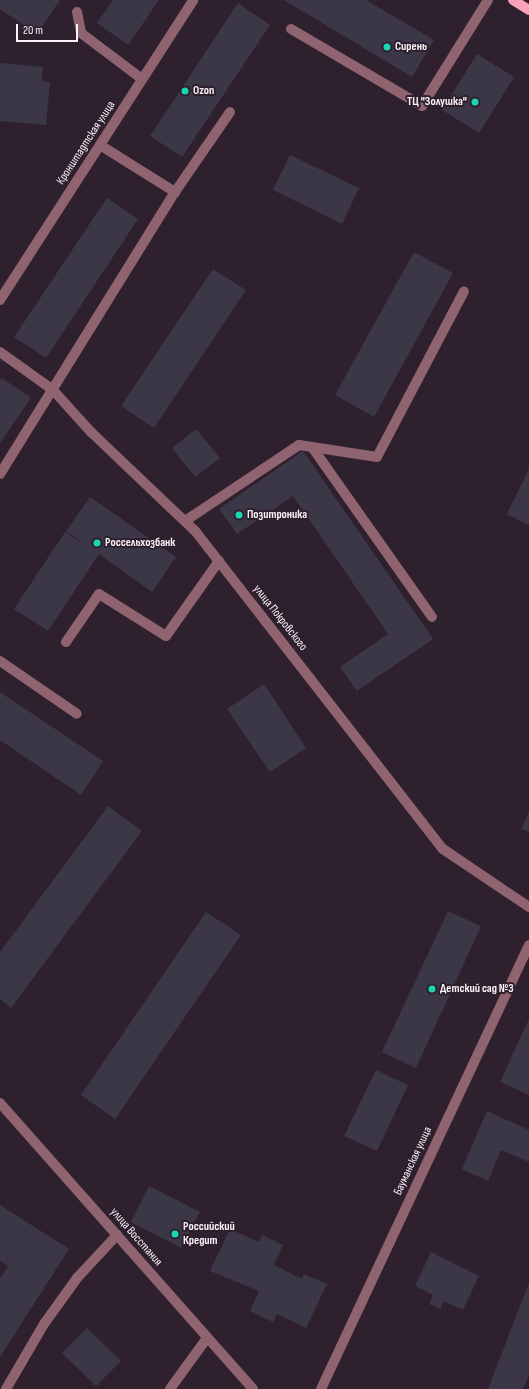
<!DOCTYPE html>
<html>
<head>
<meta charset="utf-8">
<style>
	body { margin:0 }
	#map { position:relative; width:529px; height:1389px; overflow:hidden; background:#2e202d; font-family:"Sofia Sans Condensed",sans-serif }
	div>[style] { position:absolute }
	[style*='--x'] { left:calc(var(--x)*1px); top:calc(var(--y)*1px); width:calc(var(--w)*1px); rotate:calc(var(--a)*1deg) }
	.building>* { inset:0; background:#3c3747 }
	.service>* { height:10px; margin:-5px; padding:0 5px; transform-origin:5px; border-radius:5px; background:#8f6370 }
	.minor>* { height:10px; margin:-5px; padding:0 5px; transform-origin:5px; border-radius:5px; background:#8f6370 }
	.primary>* { height:10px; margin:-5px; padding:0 5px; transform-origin:5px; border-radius:5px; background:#faa0ba }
	.dots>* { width:11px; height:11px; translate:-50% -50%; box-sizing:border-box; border:2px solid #2e202d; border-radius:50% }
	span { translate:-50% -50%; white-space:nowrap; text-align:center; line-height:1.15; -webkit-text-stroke:4px #2e202d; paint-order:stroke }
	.poi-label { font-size:12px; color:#faf1f9; font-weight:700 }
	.left { translate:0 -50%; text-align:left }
	.right { translate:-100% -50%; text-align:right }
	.street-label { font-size:12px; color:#faf1f9 }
	.scale { position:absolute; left:16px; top:24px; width:62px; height:18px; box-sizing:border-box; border:2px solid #faf1f9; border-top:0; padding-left:5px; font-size:12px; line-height:14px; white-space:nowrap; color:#faf1f9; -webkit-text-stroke:3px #2e202d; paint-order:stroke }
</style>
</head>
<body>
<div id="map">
	<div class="building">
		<i style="clip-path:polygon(0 0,60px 0,37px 34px,0 9px)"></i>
		<i style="clip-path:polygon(113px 0,159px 0,128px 45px,97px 23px)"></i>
		<i style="clip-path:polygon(284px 0,366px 0,434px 40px,412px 77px)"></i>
		<i style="clip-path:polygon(238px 3px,270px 25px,182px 157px,150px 136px)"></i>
		<i style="clip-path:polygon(477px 54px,514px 77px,479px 133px,442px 110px)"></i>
		<i style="clip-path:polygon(0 63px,43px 67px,42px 81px,50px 82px,46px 125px,0 121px)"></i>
		<i style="clip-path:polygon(290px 155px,359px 188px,342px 224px,273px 190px)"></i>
		<i style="clip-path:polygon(107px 198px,138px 219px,46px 358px,14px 337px)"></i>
		<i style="clip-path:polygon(414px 252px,453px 273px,374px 417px,335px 395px)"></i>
		<i style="clip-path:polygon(213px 269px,246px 290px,154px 428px,121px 406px)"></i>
		<i style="clip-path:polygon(2px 378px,31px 398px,0 443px,0 380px)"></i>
		<i style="clip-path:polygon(196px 429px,220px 458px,195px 477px,172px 448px)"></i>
		<i style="clip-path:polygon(303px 451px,433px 639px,357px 691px,340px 667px,388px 634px,293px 496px,237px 534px,219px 509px)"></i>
		<i style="clip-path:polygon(529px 469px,529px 525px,507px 514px)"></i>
		<i style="clip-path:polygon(90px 497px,176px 557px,152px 592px,99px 554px,48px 631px,14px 609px,65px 532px,89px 547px,66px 531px)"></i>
		<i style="clip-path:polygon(264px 684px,306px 748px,270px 772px,227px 709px)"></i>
		<i style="clip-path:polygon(0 692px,103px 761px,81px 795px,0 740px)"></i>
		<i style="clip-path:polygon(108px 806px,142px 831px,11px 1008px,0 999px,0 952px)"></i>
		<i style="clip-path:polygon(529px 812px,529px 832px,521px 829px)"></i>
		<i style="clip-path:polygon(448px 911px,481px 926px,416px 1068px,382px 1052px)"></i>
		<i style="clip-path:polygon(206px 912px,241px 935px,115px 1119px,81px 1095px)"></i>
		<i style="clip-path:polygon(529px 1019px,529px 1095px,500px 1082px)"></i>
		<i style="clip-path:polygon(376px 1070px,408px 1085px,377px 1151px,344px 1136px)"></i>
		<i style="clip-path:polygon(487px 1111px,529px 1130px,529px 1162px,501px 1150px,488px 1181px,462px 1169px)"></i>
		<i style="clip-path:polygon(149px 1186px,200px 1212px,181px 1248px,131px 1222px)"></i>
		<i style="clip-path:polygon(0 1205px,69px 1249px,0 1357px,0 1278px,8px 1266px,0 1261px)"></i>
		<i style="clip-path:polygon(230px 1229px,259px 1242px,262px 1235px,283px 1245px,274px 1265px,302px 1279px,304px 1274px,327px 1284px,306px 1328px,277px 1314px,273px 1322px,250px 1311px,259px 1291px,210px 1271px)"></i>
		<i style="clip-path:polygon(431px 1252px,479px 1276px,463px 1310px,444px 1301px,440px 1309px,429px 1304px,433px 1295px,415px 1286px)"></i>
		<i style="clip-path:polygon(529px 1283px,529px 1375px,523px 1389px,488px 1389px)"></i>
		<i style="clip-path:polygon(87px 1328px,121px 1361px,96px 1386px,62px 1353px)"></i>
	</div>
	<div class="service">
		<i style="--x:77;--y:12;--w:21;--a:79"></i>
		<i style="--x:81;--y:33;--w:76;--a:37"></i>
		<i style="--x:291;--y:29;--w:152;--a:30.4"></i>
		<i style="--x:422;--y:106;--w:125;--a:-58.1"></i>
		<i style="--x:100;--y:145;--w:89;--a:32.1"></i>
		<i style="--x:312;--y:447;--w:208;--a:54.8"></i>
		<i style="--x:0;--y:474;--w:332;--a:-58.2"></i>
		<i style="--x:175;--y:192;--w:97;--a:-55.5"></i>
		<i style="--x:185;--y:521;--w:137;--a:-33.7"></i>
		<i style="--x:299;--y:445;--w:79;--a:8.7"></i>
		<i style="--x:377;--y:457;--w:187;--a:-62.3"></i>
		<i style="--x:66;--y:642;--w:58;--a:-55.5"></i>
		<i style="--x:99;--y:594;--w:79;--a:32.1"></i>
		<i style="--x:166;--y:636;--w:92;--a:-54.8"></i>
		<i style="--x:0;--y:661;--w:93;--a:34.5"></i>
		<i style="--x:6;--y:1389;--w:75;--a:-59.7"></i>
		<i style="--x:44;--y:1324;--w:57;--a:-54.3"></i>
		<i style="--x:77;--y:1278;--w:59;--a:-47.1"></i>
		<i style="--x:170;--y:1389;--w:63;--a:-54"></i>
	</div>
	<div class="minor">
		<i style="--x:0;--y:300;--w:357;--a:-57.2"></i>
		<i style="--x:0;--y:352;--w:65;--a:35.6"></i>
		<i style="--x:53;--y:390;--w:57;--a:47.9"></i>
		<i style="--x:91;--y:432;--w:145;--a:43.6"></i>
		<i style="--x:196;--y:532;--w:402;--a:52.1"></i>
		<i style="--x:443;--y:849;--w:104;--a:34"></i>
		<i style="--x:0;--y:1103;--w:382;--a:48.5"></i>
		<i style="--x:321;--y:1389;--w:490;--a:-64.9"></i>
	</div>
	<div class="primary">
		<i style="--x:513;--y:0;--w:19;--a:32"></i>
	</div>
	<div class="dots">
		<i style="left:387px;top:47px;background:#1ad5b2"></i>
		<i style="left:185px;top:91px;background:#1ad5b2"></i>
		<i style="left:475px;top:102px;background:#1ad5b2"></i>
		<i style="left:239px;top:515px;background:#1ad5b2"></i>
		<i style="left:97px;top:543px;background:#1ad5b2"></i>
		<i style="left:432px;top:989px;background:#1ad5b2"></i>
		<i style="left:175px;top:1234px;background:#1ad5b2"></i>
	</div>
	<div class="poi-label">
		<span class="left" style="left:395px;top:47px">Сирень</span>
		<span class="left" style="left:193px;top:91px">Ozon</span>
		<span class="right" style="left:467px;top:102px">ТЦ "Золушка"</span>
		<span class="left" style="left:247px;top:515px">Позитроника</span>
		<span class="left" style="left:105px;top:543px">Россельхозбанк</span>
		<span class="left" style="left:440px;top:989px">Детский сад №3</span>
		<span class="left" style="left:183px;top:1234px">Российский<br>Кредит</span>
	</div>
	<div class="street-label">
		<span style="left:86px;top:143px;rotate:-57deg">Кронштадтская улица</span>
		<span style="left:280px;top:618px;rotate:52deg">улица Покровского</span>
		<span style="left:413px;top:1161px;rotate:-65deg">Бауманская улица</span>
		<span style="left:136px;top:1237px;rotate:49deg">улица Восстания</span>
	</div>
	<div class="scale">20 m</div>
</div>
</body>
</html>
